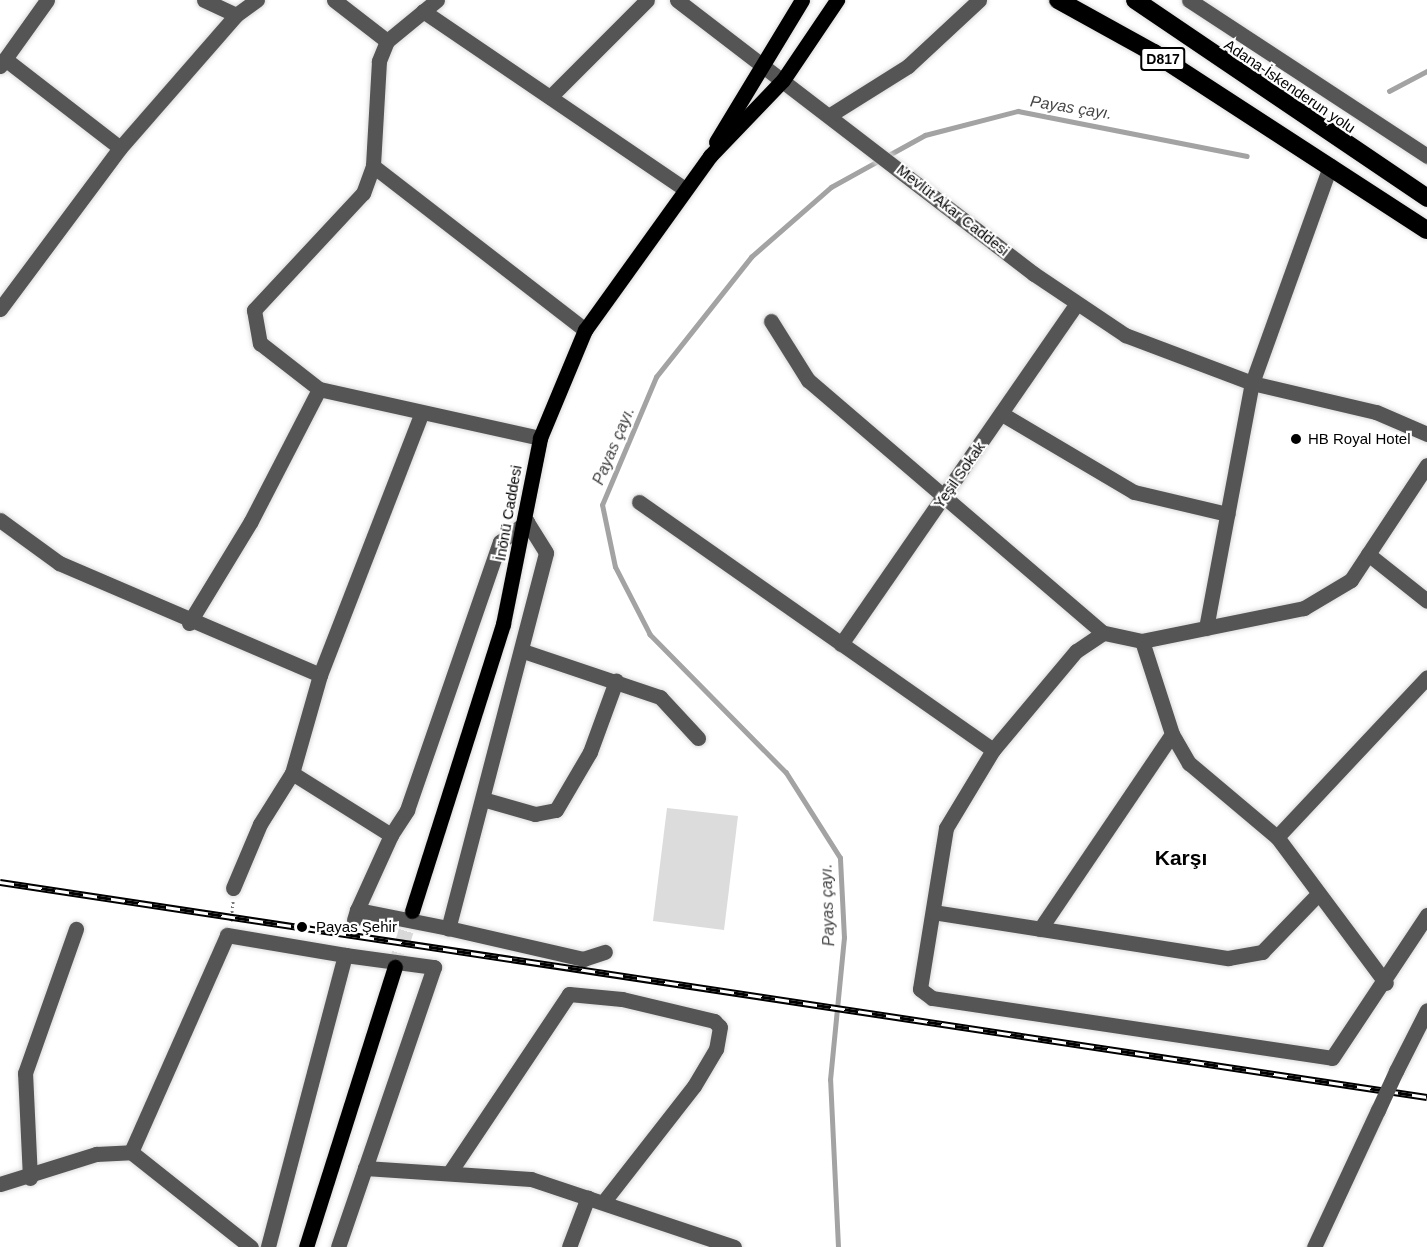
<!DOCTYPE html>
<html>
<head>
<meta charset="utf-8">
<style>
	body { margin:0 }
	#map { position:relative; width:1427px; height:1247px; overflow:hidden; background:#fff; font-family:Helvetica,sans-serif }
	div>[style] { position:absolute }
	[style*='--x'] { left:calc(var(--x)*1px); top:calc(var(--y)*1px); width:calc(var(--w)*1px); rotate:calc(var(--a)*1deg) }
	.green>* { inset:0; background:#dcdcdc }
	.stream>* { height:4.5px; margin:-2.25px; padding:0 2.25px; transform-origin:2.25px; border-radius:2.25px; background:#a3a3a3 }
	.minor-tunnel>* { height:15px; margin-top:-7.5px; transform-origin:0; background:repeating-linear-gradient(90deg,#d9d9d9 0 15px,transparent 0 23px) }
	.path>* { height:3px; margin-top:-1.5px; transform-origin:0; background:repeating-linear-gradient(90deg,#777 0 1.5px,transparent 0 4.5px) }
	.roads { filter:drop-shadow(0 0 2px #dbdbdb) drop-shadow(0 0 2px #dbdbdb) }
	.minor>* { height:15px; margin:-7.5px; padding:0 7.5px; transform-origin:7.5px; border-radius:7.5px; background:#555 }
	.major>* { height:15px; margin:-7.5px; padding:0 7.5px; transform-origin:7.5px; border-radius:7.5px; background:#000 }
	.highway>* { height:18px; margin:-9px; padding:0 9px; transform-origin:9px; border-radius:9px; background:#000 }
	.rail>* { height:7px; margin-top:-3.5px; transform-origin:0; background:repeating-linear-gradient(90deg,#fff 0 14px,#000 0 28px); box-sizing:border-box; border-block:2px solid #000 }
	.minor-bridge>* { height:15px; margin:-7.5px; padding:0 7.5px; transform-origin:7.5px; border-radius:7.5px; background:#555 }
	.dots>* { width:16px; height:16px; translate:-50% -50%; box-sizing:border-box; border:3px solid #fff; border-radius:50% }
	span { translate:-50% -50%; white-space:nowrap; text-align:center; line-height:1.15; -webkit-text-stroke:4.5px #fff; paint-order:stroke }
	.shield-label span { padding:2px 4px; background:#fff; border:2px solid; border-radius:4px; -webkit-text-stroke-width:0 }
	.shield-label { font-size:14px; color:#000; font-weight:700 }
	.street-label { font-size:15px; color:#000 }
	.poi-label { font-size:15px; color:#000 }
	.left { translate:0 -50%; text-align:left }
	.water-label { font-size:16px; color:#444; font-style:italic }
	.district-label { font-size:21px; color:#000; font-weight:700 }
</style>
</head>
<body>
<div id="map">
	<div class="green">
		<i style="clip-path:polygon(667px 808px,738px 816px,724px 930px,653px 921px)"></i>
	</div>
	<div class="stream">
		<i style="--x:1389;--y:91;--w:43;--a:-27.8"></i>
		<i style="--x:887;--y:156;--w:43;--a:-28.9"></i>
		<i style="--x:925;--y:135;--w:96;--a:-14.5"></i>
		<i style="--x:1018;--y:111;--w:233;--a:11.1"></i>
		<i style="--x:838;--y:1247;--w:167;--a:-92.7"></i>
		<i style="--x:830;--y:1080;--w:143;--a:-84.4"></i>
		<i style="--x:844;--y:938;--w:80;--a:-92.9"></i>
		<i style="--x:840;--y:858;--w:101;--a:-122.4"></i>
		<i style="--x:786;--y:773;--w:194;--a:-134.6"></i>
		<i style="--x:650;--y:635;--w:76;--a:-117.2"></i>
		<i style="--x:615;--y:567;--w:63;--a:-101.8"></i>
		<i style="--x:602;--y:505;--w:139;--a:-67.1"></i>
		<i style="--x:656;--y:377;--w:153;--a:-51.6"></i>
		<i style="--x:751;--y:257;--w:106;--a:-41.2"></i>
		<i style="--x:831;--y:187;--w:56;--a:-28.9"></i>
	</div>
	<div class="minor-tunnel">
		<i style="--x:395;--y:967;--w:59;--a:-73.1"></i>
	</div>
	<div class="path">
		<i style="--x:231;--y:921;--w:20;--a:-84"></i>
	</div>
	<div class="roads">
		<div class="minor">
			<i style="--x:204;--y:0;--w:35;--a:25"></i>
			<i style="--x:236;--y:15;--w:26;--a:-36"></i>
			<i style="--x:334;--y:0;--w:67;--a:37.7"></i>
			<i style="--x:437;--y:0;--w:65;--a:140.6"></i>
			<i style="--x:387;--y:41;--w:22;--a:112"></i>
			<i style="--x:379;--y:61;--w:105;--a:93.3"></i>
			<i style="--x:373;--y:166;--w:29;--a:110"></i>
			<i style="--x:363;--y:193;--w:160;--a:133"></i>
			<i style="--x:254;--y:310;--w:34;--a:80"></i>
			<i style="--x:260;--y:343;--w:75;--a:37.9"></i>
			<i style="--x:319;--y:389;--w:226;--a:12.5"></i>
			<i style="--x:677;--y:0;--w:450;--a:37.5"></i>
			<i style="--x:1034;--y:274;--w:110;--a:33.8"></i>
			<i style="--x:1125;--y:335;--w:136;--a:20.7"></i>
			<i style="--x:1252;--y:383;--w:127;--a:13.2"></i>
			<i style="--x:1376;--y:412;--w:56;--a:23.3"></i>
			<i style="--x:1189;--y:0;--w:285;--a:33.2"></i>
			<i style="--x:423;--y:11;--w:317;--a:34.2"></i>
			<i style="--x:5;--y:59;--w:145;--a:37.7"></i>
			<i style="--x:0;--y:66;--w:81;--a:-54.5"></i>
			<i style="--x:550;--y:97;--w:137;--a:-45"></i>
			<i style="--x:830;--y:115;--w:92;--a:-32.1"></i>
			<i style="--x:908;--y:66;--w:97;--a:-42.9"></i>
			<i style="--x:373;--y:166;--w:268;--a:37.7"></i>
			<i style="--x:0;--y:309;--w:201;--a:-53.3"></i>
			<i style="--x:120;--y:148;--w:176;--a:-48.9"></i>
			<i style="--x:771;--y:321;--w:70;--a:57.9"></i>
			<i style="--x:808;--y:380;--w:389;--a:40.6"></i>
			<i style="--x:1002;--y:414;--w:153;--a:30.6"></i>
			<i style="--x:1134;--y:492;--w:96;--a:13.3"></i>
			<i style="--x:1427;--y:465;--w:138;--a:123.5"></i>
			<i style="--x:1351;--y:580;--w:55;--a:149.2"></i>
			<i style="--x:1304;--y:608;--w:165;--a:168.5"></i>
			<i style="--x:1142;--y:641;--w:40;--a:-168"></i>
			<i style="--x:1103;--y:633;--w:32;--a:146"></i>
			<i style="--x:1076;--y:651;--w:129;--a:130"></i>
			<i style="--x:993;--y:750;--w:91;--a:121.1"></i>
			<i style="--x:946;--y:828;--w:163;--a:99.2"></i>
			<i style="--x:920;--y:989;--w:15;--a:37"></i>
			<i style="--x:932;--y:998;--w:404;--a:8.5"></i>
			<i style="--x:1332;--y:1058;--w:172;--a:-56.4"></i>
			<i style="--x:639;--y:502;--w:432;--a:35"></i>
			<i style="--x:0;--y:520;--w:73;--a:36.1"></i>
			<i style="--x:59;--y:563;--w:284;--a:23.2"></i>
			<i style="--x:320;--y:675;--w:279;--a:-68.8"></i>
			<i style="--x:1368;--y:554;--w:75;--a:38.5"></i>
			<i style="--x:189;--y:623;--w:119;--a:-58.7"></i>
			<i style="--x:251;--y:521;--w:148;--a:-62.7"></i>
			<i style="--x:1206;--y:628;--w:249;--a:-79.4"></i>
			<i style="--x:1252;--y:383;--w:231;--a:-70.2"></i>
			<i style="--x:1142;--y:641;--w:98;--a:72.1"></i>
			<i style="--x:1172;--y:734;--w:34;--a:60"></i>
			<i style="--x:1189;--y:763;--w:115;--a:40.1"></i>
			<i style="--x:1277;--y:837;--w:182;--a:53.3"></i>
			<i style="--x:841;--y:644;--w:413;--a:-55.3"></i>
			<i style="--x:523;--y:651;--w:145;--a:18.6"></i>
			<i style="--x:660;--y:697;--w:56;--a:47.2"></i>
			<i style="--x:320;--y:675;--w:102;--a:105.9"></i>
			<i style="--x:292;--y:773;--w:117;--a:32.1"></i>
			<i style="--x:486;--y:800;--w:51;--a:15.9"></i>
			<i style="--x:535;--y:814;--w:21;--a:-11"></i>
			<i style="--x:556;--y:810;--w:67;--a:-59.6"></i>
			<i style="--x:590;--y:752;--w:76;--a:-69.9"></i>
			<i style="--x:1277;--y:837;--w:219;--a:-46.8"></i>
			<i style="--x:233;--y:888;--w:69;--a:-67.1"></i>
			<i style="--x:260;--y:824;--w:60;--a:-57.9"></i>
			<i style="--x:933;--y:912;--w:299;--a:8.9"></i>
			<i style="--x:1228;--y:958;--w:35;--a:-10"></i>
			<i style="--x:1262;--y:952;--w:81;--a:-46"></i>
			<i style="--x:354;--y:920;--w:10;--a:-73"></i>
			<i style="--x:357;--y:910;--w:82;--a:-65.6"></i>
			<i style="--x:391;--y:835;--w:30;--a:-57"></i>
			<i style="--x:407;--y:810;--w:284;--a:-70.9"></i>
			<i style="--x:500;--y:542;--w:34;--a:-37"></i>
			<i style="--x:527;--y:522;--w:36;--a:58"></i>
			<i style="--x:546;--y:553;--w:388;--a:104.6"></i>
			<i style="--x:448;--y:928;--w:93;--a:-168.8"></i>
			<i style="--x:448;--y:928;--w:139;--a:12.9"></i>
			<i style="--x:583;--y:959;--w:23;--a:-18"></i>
			<i style="--x:1040;--y:929;--w:235;--a:-55.9"></i>
			<i style="--x:345;--y:955;--w:90;--a:7.7"></i>
			<i style="--x:434;--y:967;--w:213;--a:108.9"></i>
			<i style="--x:1396;--y:1071;--w:68;--a:-63.1"></i>
			<i style="--x:131;--y:1152;--w:237;--a:-66.1"></i>
			<i style="--x:227;--y:935;--w:120;--a:9.6"></i>
			<i style="--x:345;--y:955;--w:302;--a:104.8"></i>
			<i style="--x:450;--y:1172;--w:214;--a:-56.2"></i>
			<i style="--x:569;--y:994;--w:53;--a:5.4"></i>
			<i style="--x:622;--y:999;--w:95;--a:13.4"></i>
			<i style="--x:714;--y:1021;--w:8;--a:45"></i>
			<i style="--x:720;--y:1027;--w:22;--a:100"></i>
			<i style="--x:716;--y:1049;--w:43;--a:120.7"></i>
			<i style="--x:694;--y:1086;--w:146;--a:128"></i>
			<i style="--x:30;--y:1178;--w:105;--a:-92.7"></i>
			<i style="--x:25;--y:1073;--w:153;--a:-70.5"></i>
			<i style="--x:0;--y:1184;--w:101;--a:-17.4"></i>
			<i style="--x:96;--y:1154;--w:35;--a:-3"></i>
			<i style="--x:131;--y:1152;--w:153;--a:38.4"></i>
			<i style="--x:338;--y:1247;--w:83;--a:-71.1"></i>
			<i style="--x:365;--y:1168;--w:166;--a:3.8"></i>
			<i style="--x:531;--y:1179;--w:214;--a:18.5"></i>
			<i style="--x:569;--y:1247;--w:53;--a:-69.2"></i>
			<i style="--x:1314;--y:1247;--w:151;--a:-65"></i>
		</div>
		<div class="major">
			<i style="--x:716;--y:142;--w:166;--a:-58.8"></i>
			<i style="--x:412;--y:911;--w:301;--a:-72.4"></i>
			<i style="--x:503;--y:624;--w:190;--a:-78.7"></i>
			<i style="--x:540;--y:438;--w:117;--a:-67.4"></i>
			<i style="--x:585;--y:330;--w:214;--a:-54.3"></i>
			<i style="--x:710;--y:156;--w:105;--a:-46.2"></i>
			<i style="--x:783;--y:80;--w:97;--a:-56"></i>
			<i style="--x:306;--y:1247;--w:294;--a:-72.4"></i>
		</div>
		<div class="highway">
			<i style="--x:1058;--y:0;--w:110;--a:28.9"></i>
			<i style="--x:1154;--y:53;--w:325;--a:33"></i>
			<i style="--x:1135;--y:0;--w:353;--a:34.1"></i>
		</div>
	</div>
	<div class="rail">
		<i style="--x:0;--y:882;--w:1443;--a:8.57"></i>
	</div>
	<div class="minor-bridge">
		<i style="--x:1378;--y:1110;--w:43;--a:-65.2"></i>
	</div>
	<div class="dots">
		<i style="left:1296px;top:439px;background:#000"></i>
		<i style="left:302px;top:927px;background:#000"></i>
	</div>
	<div class="shield-label">
		<span style="left:1163px;top:59px">D817</span>
	</div>
	<div class="street-label">
		<span style="left:1290px;top:86px;rotate:34deg">Adana-İskenderun yolu</span>
		<span style="left:953px;top:210px;rotate:38deg">Mevlüt Akar Caddesi</span>
		<span style="left:959px;top:475px;rotate:-55deg">Yeşil Sokak</span>
		<span style="left:508px;top:513px;rotate:-80deg">İnönü Caddesi</span>
	</div>
	<div class="poi-label">
		<span class="left" style="left:1308px;top:439px">HB Royal Hotel</span>
		<span class="left" style="left:316px;top:927px">Payas Şehi̇r</span>
	</div>
	<div class="water-label">
		<span style="left:1071px;top:108px;rotate:9deg">Payas çayı.</span>
		<span style="left:614px;top:446px;rotate:-67deg">Payas çayı.</span>
		<span style="left:828px;top:905px;rotate:-92deg">Payas çayı.</span>
	</div>
	<div class="district-label">
		<span style="left:1181px;top:858px">Karşı</span>
	</div>
</div>
</body>
</html>
